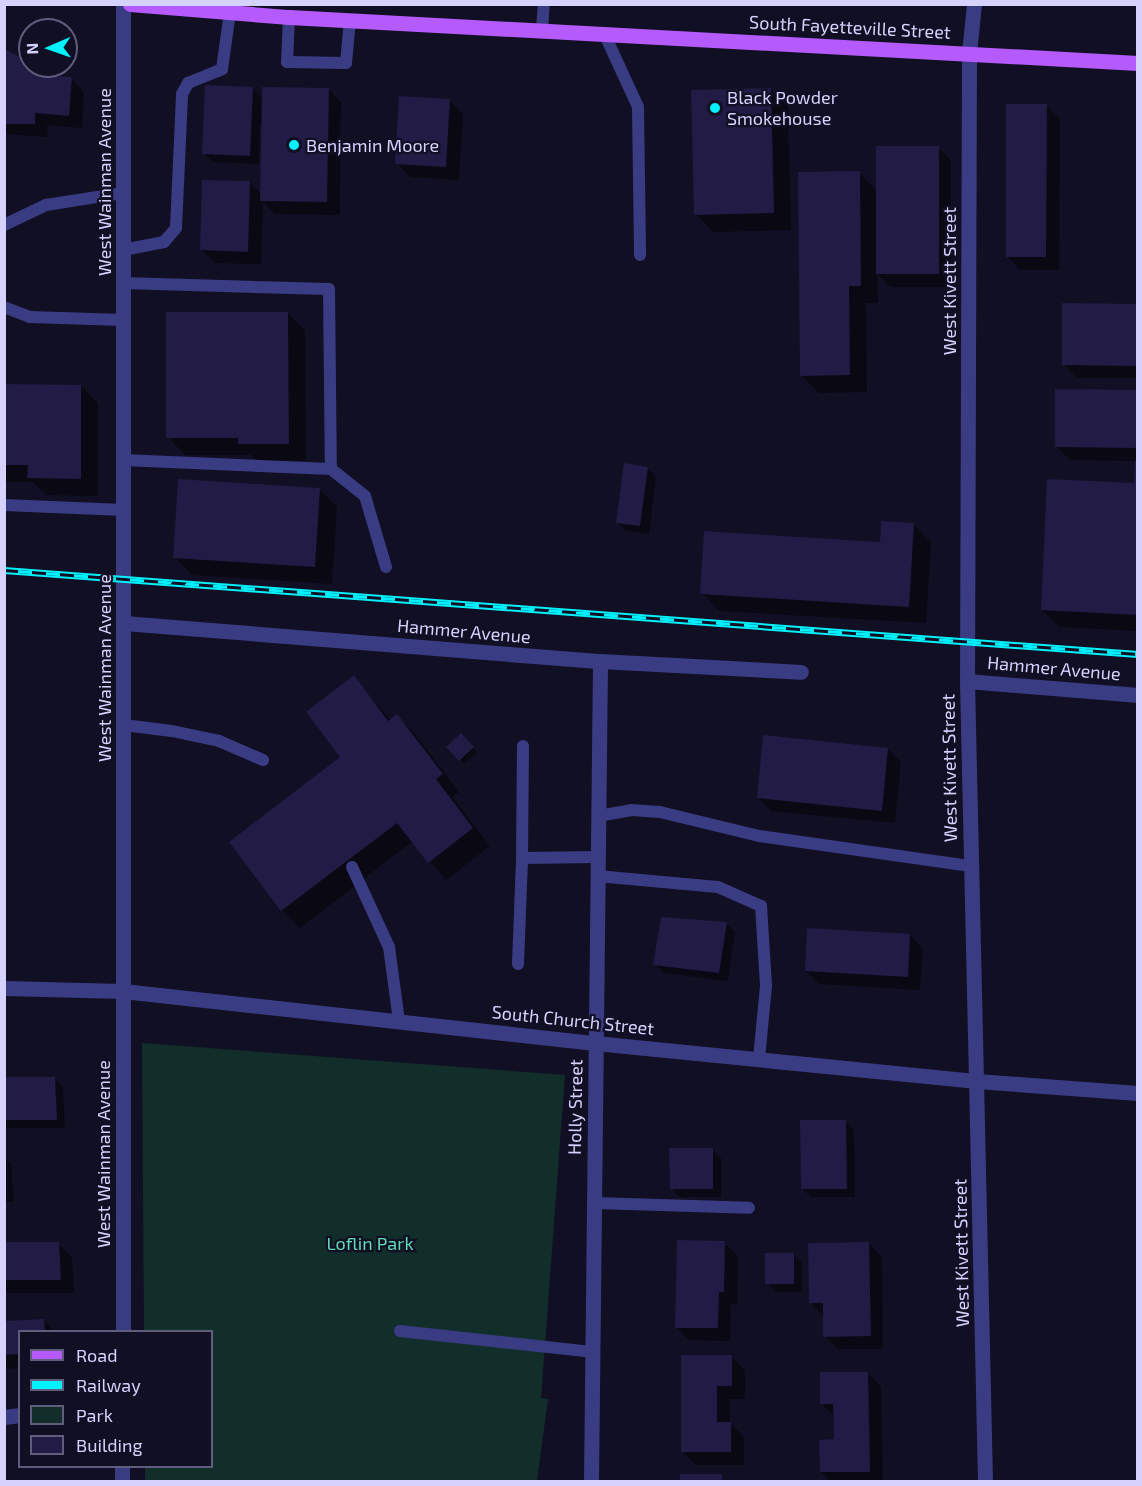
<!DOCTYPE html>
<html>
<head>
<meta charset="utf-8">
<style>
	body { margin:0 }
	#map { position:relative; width:1142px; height:1486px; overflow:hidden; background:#110f24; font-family:"Exo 2",sans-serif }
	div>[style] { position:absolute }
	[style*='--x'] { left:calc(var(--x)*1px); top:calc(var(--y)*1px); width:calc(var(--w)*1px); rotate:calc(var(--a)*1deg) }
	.green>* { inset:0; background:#122e2b }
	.shadow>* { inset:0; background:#0007 }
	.building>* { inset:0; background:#211b45 }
	.service>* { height:12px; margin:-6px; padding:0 6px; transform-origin:6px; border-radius:6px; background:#3a3c83 }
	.minor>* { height:15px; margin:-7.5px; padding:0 7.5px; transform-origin:7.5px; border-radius:7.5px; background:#3a3c83 }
	.tertiary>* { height:15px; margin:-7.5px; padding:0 7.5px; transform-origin:7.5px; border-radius:7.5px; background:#3a3c83 }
	.primary>* { height:15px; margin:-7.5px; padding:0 7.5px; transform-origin:7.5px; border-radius:7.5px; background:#b55bfd }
	.rail>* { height:7px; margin-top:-3.5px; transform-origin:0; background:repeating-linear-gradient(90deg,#110f24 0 14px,#03f1fa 0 28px); box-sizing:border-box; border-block:2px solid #03f1fa }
	.dots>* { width:16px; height:16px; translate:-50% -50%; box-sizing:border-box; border:3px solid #110f24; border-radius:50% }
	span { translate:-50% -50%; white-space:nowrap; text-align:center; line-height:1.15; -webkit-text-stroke:4.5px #110f24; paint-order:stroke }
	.street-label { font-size:18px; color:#d5d2fe }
	.poi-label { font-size:18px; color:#d5d2fe }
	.left { translate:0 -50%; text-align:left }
	.park-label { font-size:18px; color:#5fdeb6 }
	.frame { position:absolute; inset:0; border:6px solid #d5d2fe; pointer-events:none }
	.legend { position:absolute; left:18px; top:1330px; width:195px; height:138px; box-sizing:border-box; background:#110f24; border:2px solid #5f5d7b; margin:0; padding:8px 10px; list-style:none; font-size:18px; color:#d5d2fe }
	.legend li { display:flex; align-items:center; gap:12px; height:30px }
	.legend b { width:30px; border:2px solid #5f5d7b }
	.north { position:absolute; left:18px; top:18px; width:60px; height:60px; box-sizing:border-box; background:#110f24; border:2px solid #5f5d7b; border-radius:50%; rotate:268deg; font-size:16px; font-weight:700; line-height:24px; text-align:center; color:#d5d2fe }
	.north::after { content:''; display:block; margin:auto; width:21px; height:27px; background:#03f1fa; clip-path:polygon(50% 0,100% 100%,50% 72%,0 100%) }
</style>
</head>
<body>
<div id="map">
	<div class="green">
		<i style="clip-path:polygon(142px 1043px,565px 1075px,541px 1398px,548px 1399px,537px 1481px,145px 1481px,145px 1467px,212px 1466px,212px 1332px,144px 1331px)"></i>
	</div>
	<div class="shadow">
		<i style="clip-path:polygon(499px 4px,558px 4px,558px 7px)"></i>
		<i style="clip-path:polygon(4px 50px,30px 63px,30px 66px,35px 66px,46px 77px,71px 78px,84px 92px,82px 128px,47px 125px,48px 137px,4px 134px)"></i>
		<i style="clip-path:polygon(252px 88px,263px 99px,328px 89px,341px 102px,340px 215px,275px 214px,263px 202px,261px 264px,215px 263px,201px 249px,250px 183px,262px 195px,263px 125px,260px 125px,259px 164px,213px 162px,204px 153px)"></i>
		<i style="clip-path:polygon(771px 90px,788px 107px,791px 230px,713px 232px,696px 214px)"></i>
		<i style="clip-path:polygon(450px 101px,463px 114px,459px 180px,410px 177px,397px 163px)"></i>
		<i style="clip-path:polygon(1046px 105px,1060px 119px,1059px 270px,1020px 270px,1007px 256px)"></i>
		<i style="clip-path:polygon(938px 147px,951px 160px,951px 287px,891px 287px,877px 274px,878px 303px,866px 303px,867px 392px,819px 393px,801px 375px,859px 173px,877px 191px)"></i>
		<i style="clip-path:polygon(1138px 305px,1138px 378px,1077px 378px,1064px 365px)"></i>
		<i style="clip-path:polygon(288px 313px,305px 331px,306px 461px,257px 461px,251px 455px,185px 455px,168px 437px)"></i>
		<i style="clip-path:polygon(4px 386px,81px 386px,98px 403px,98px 496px,46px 495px,33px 482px,4px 482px)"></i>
		<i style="clip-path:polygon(1138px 392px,1138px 631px,1060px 627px,1042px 610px,1136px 484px,1137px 461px,1070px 460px,1056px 446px)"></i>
		<i style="clip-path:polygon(647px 468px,656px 477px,649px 534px,626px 531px,617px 522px)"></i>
		<i style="clip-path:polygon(319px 489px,337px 507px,332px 584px,192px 575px,175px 557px)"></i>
		<i style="clip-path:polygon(914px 525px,931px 542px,926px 623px,719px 611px,702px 593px,882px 543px)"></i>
		<i style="clip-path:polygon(353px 677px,391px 721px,397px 716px,414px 733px,459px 792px,452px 797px,490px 846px,446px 880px,413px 841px,300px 928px,282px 910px,231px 842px,342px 757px)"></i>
		<i style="clip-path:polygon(461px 735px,477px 752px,464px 764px,448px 747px)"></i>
		<i style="clip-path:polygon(888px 749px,901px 762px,895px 823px,771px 811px,758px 797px)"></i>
		<i style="clip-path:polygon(726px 923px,735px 932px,728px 981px,664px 973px,655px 964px)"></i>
		<i style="clip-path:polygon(910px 935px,923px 949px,920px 990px,820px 984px,806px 971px)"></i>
		<i style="clip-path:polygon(54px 1078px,63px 1087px,65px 1128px,4px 1128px,4px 1079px)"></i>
		<i style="clip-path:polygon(845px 1121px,854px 1130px,855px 1197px,811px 1197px,803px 1189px)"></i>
		<i style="clip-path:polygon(712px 1149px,721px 1158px,721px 1197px,680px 1197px,671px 1188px)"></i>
		<i style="clip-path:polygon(4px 1157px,11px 1164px,14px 1202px,4px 1202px)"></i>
		<i style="clip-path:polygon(724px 1243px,738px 1256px,737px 1305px,731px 1304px,730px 1341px,689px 1340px,676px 1327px)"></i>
		<i style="clip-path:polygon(868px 1243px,882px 1257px,883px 1349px,838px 1349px,825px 1336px,824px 1317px,811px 1303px)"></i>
		<i style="clip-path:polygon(4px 1244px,58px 1244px,72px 1257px,74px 1293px,4px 1293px)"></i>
		<i style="clip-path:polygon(793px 1254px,802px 1263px,802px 1292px,776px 1292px,767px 1283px)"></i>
		<i style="clip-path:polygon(44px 1320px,55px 1332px,20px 1332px,20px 1368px,4px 1369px,4px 1323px)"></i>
		<i style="clip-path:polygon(732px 1357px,745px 1370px,745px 1399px,730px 1399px,730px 1423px,744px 1437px,744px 1465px,696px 1465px,683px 1452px)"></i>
		<i style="clip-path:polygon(868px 1373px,881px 1387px,883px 1482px,831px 1482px,821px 1472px,836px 1441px,835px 1417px,821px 1403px)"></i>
	</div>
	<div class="building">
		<i style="clip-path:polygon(4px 49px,30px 62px,30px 66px,36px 66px,36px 75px,72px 77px,69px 116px,35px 113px,35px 124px,4px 124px)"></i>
		<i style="clip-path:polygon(205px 85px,253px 87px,250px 156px,202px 154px)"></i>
		<i style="clip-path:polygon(262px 87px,329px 88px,327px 202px,260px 201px)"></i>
		<i style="clip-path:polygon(771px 88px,774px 213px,694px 215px,691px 90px)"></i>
		<i style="clip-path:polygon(399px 96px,450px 99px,446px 167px,395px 164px)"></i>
		<i style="clip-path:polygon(1006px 104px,1047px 104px,1046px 257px,1006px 257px)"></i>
		<i style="clip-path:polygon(876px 146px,939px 146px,939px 274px,876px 274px)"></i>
		<i style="clip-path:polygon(860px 171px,861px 286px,849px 286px,850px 375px,800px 376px,798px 172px)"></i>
		<i style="clip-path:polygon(202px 180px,250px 181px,248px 252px,200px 250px)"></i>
		<i style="clip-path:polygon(1062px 303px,1138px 304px,1138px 366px,1062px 365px)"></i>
		<i style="clip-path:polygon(166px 312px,288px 312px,289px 444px,238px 444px,238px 438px,166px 438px)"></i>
		<i style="clip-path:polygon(4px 384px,81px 385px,81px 479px,27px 478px,28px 465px,4px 465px)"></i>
		<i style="clip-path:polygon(1055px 389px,1138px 390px,1138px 448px,1055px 447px)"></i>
		<i style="clip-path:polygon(1135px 461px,1138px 461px,1138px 615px,1041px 610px,1047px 479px,1134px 483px)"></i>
		<i style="clip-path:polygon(624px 463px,648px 467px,640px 526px,616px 523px)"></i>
		<i style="clip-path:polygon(178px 479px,320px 488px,315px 567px,173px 558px)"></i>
		<i style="clip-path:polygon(881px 521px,914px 523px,909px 607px,700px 594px,704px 531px,880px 542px)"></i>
		<i style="clip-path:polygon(354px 675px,388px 721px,397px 714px,443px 774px,436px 779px,473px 828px,428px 863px,397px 823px,281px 911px,229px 842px,340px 757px,306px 712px)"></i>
		<i style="clip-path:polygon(461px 733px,474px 747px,459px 761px,446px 747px)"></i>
		<i style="clip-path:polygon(763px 735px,888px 748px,882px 811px,757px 798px)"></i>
		<i style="clip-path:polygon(661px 917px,727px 922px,719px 973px,653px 965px)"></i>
		<i style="clip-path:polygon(807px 928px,910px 934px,908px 977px,805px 971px)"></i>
		<i style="clip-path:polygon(5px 1077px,55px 1077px,57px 1120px,5px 1120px)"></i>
		<i style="clip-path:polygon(800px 1120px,846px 1120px,847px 1189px,801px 1189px)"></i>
		<i style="clip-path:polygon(669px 1148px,713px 1148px,713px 1189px,670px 1189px)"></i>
		<i style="clip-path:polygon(677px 1240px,725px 1241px,724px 1292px,719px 1292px,718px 1328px,675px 1328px)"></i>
		<i style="clip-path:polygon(4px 1242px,59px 1242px,61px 1280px,4px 1280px)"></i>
		<i style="clip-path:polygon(869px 1242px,871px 1336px,823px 1337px,823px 1303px,809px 1303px,808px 1243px)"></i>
		<i style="clip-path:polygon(765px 1253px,794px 1253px,794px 1284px,765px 1284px)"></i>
		<i style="clip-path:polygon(44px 1319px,45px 1332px,20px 1332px,20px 1354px,4px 1355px,4px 1321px)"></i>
		<i style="clip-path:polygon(681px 1355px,732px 1355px,732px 1386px,717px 1386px,717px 1422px,731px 1422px,731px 1452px,681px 1452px)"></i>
		<i style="clip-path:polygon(820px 1372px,868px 1372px,870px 1472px,820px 1472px,819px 1440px,834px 1439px,833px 1404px,820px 1404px)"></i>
		<i style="clip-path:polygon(680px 1474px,722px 1474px,722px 1482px,680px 1482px)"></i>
	</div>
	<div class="service">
		<i style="--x:289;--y:17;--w:45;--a:92.5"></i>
		<i style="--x:287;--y:62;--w:59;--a:1"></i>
		<i style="--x:346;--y:63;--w:43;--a:-84.7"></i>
		<i style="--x:542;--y:30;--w:26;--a:-86"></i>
		<i style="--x:604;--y:33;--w:81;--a:65.3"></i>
		<i style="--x:638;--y:107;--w:148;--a:89.2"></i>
		<i style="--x:4;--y:225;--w:47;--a:-25.5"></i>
		<i style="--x:46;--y:205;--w:78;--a:-8.9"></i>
		<i style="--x:123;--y:250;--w:42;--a:-11"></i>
		<i style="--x:164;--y:242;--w:18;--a:-49"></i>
		<i style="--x:176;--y:228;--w:134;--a:-87.4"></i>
		<i style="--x:182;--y:94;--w:13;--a:-61"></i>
		<i style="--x:188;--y:83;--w:37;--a:-22"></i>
		<i style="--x:222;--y:69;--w:58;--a:-82"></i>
		<i style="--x:123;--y:283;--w:206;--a:1.7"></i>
		<i style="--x:329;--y:289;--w:180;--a:89.4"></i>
		<i style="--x:331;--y:469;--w:43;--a:38.5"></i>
		<i style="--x:365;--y:496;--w:74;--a:73.5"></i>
		<i style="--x:4;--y:307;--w:28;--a:21"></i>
		<i style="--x:30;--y:317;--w:93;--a:1.8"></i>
		<i style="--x:123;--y:460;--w:208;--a:2.5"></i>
		<i style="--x:4;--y:505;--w:119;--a:2.4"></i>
		<i style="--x:124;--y:725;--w:48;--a:7.1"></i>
		<i style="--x:172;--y:731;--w:48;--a:12"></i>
		<i style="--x:219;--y:741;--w:48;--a:23.4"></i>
		<i style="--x:523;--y:746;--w:112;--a:90.5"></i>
		<i style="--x:522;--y:858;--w:76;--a:-0.8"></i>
		<i style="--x:598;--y:816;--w:34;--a:-10"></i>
		<i style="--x:631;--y:810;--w:29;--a:4"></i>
		<i style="--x:660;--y:812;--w:102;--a:13.6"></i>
		<i style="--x:759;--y:836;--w:214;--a:8.1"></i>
		<i style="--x:352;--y:867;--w:88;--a:65.2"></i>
		<i style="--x:389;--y:947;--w:75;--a:82.3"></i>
		<i style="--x:597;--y:876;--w:121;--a:5.2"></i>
		<i style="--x:718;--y:887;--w:47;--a:23.8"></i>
		<i style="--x:761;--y:906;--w:80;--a:86.4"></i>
		<i style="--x:766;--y:986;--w:73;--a:95.5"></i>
		<i style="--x:518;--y:964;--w:106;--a:-87.8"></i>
		<i style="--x:594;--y:1203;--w:155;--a:1.8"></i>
		<i style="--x:400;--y:1331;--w:193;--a:6.2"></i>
	</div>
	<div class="minor">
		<i style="--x:974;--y:4;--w:49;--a:95.8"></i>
		<i style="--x:969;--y:53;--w:628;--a:90.18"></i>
		<i style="--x:967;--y:681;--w:801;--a:88.71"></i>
		<i style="--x:124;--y:623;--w:478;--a:4.6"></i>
		<i style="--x:600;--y:661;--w:201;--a:3.1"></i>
		<i style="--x:967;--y:681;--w:172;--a:4.7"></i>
		<i style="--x:123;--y:1332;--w:1328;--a:-90"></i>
		<i style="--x:4;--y:1417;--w:16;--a:-7"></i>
		<i style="--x:122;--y:1482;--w:16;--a:-90"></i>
		<i style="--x:591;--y:1482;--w:821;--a:-89.37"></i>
	</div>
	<div class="tertiary">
		<i style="--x:4;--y:988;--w:119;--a:1.4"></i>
		<i style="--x:123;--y:991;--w:475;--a:6.3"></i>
		<i style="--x:595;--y:1043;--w:384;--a:5.7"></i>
		<i style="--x:977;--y:1081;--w:161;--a:4.3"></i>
	</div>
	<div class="primary">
		<i style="--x:130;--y:4;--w:160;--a:4.7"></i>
		<i style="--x:289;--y:17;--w:850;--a:3.1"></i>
	</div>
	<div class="rail">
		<i style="--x:4;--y:570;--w:1137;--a:4.24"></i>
	</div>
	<div class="dots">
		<i style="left:715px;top:108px;background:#03f1fa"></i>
		<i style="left:294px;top:145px;background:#03f1fa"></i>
	</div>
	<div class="street-label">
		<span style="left:850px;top:27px;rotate:3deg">South Fayetteville Street</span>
		<span style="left:104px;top:182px;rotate:-90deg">West Wainman Avenue</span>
		<span style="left:949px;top:281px;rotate:-90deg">West Kivett Street</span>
		<span style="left:464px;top:631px;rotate:5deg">Hammer Avenue</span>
		<span style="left:104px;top:668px;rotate:-90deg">West Wainman Avenue</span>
		<span style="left:1054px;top:668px;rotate:5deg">Hammer Avenue</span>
		<span style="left:949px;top:768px;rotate:-91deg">West Kivett Street</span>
		<span style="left:573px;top:1020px;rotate:6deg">South Church Street</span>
		<span style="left:575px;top:1107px;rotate:-89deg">Holly Street</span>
		<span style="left:103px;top:1154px;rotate:-90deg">West Wainman Avenue</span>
		<span style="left:961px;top:1253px;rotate:-91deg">West Kivett Street</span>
	</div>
	<div class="poi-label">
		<span class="left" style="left:727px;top:108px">Black Powder<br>Smokehouse</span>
		<span class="left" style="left:306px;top:145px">Benjamin Moore</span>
	</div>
	<div class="park-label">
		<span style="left:370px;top:1243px">Loflin Park</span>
	</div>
	<div class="frame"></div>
	<ul class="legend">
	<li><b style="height:8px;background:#b55bfd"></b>Road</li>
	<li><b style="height:8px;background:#03f1fa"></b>Railway</li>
	<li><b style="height:16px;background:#122e2b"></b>Park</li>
	<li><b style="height:16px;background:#211b45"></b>Building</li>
	</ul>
	<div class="north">N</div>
</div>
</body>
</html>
